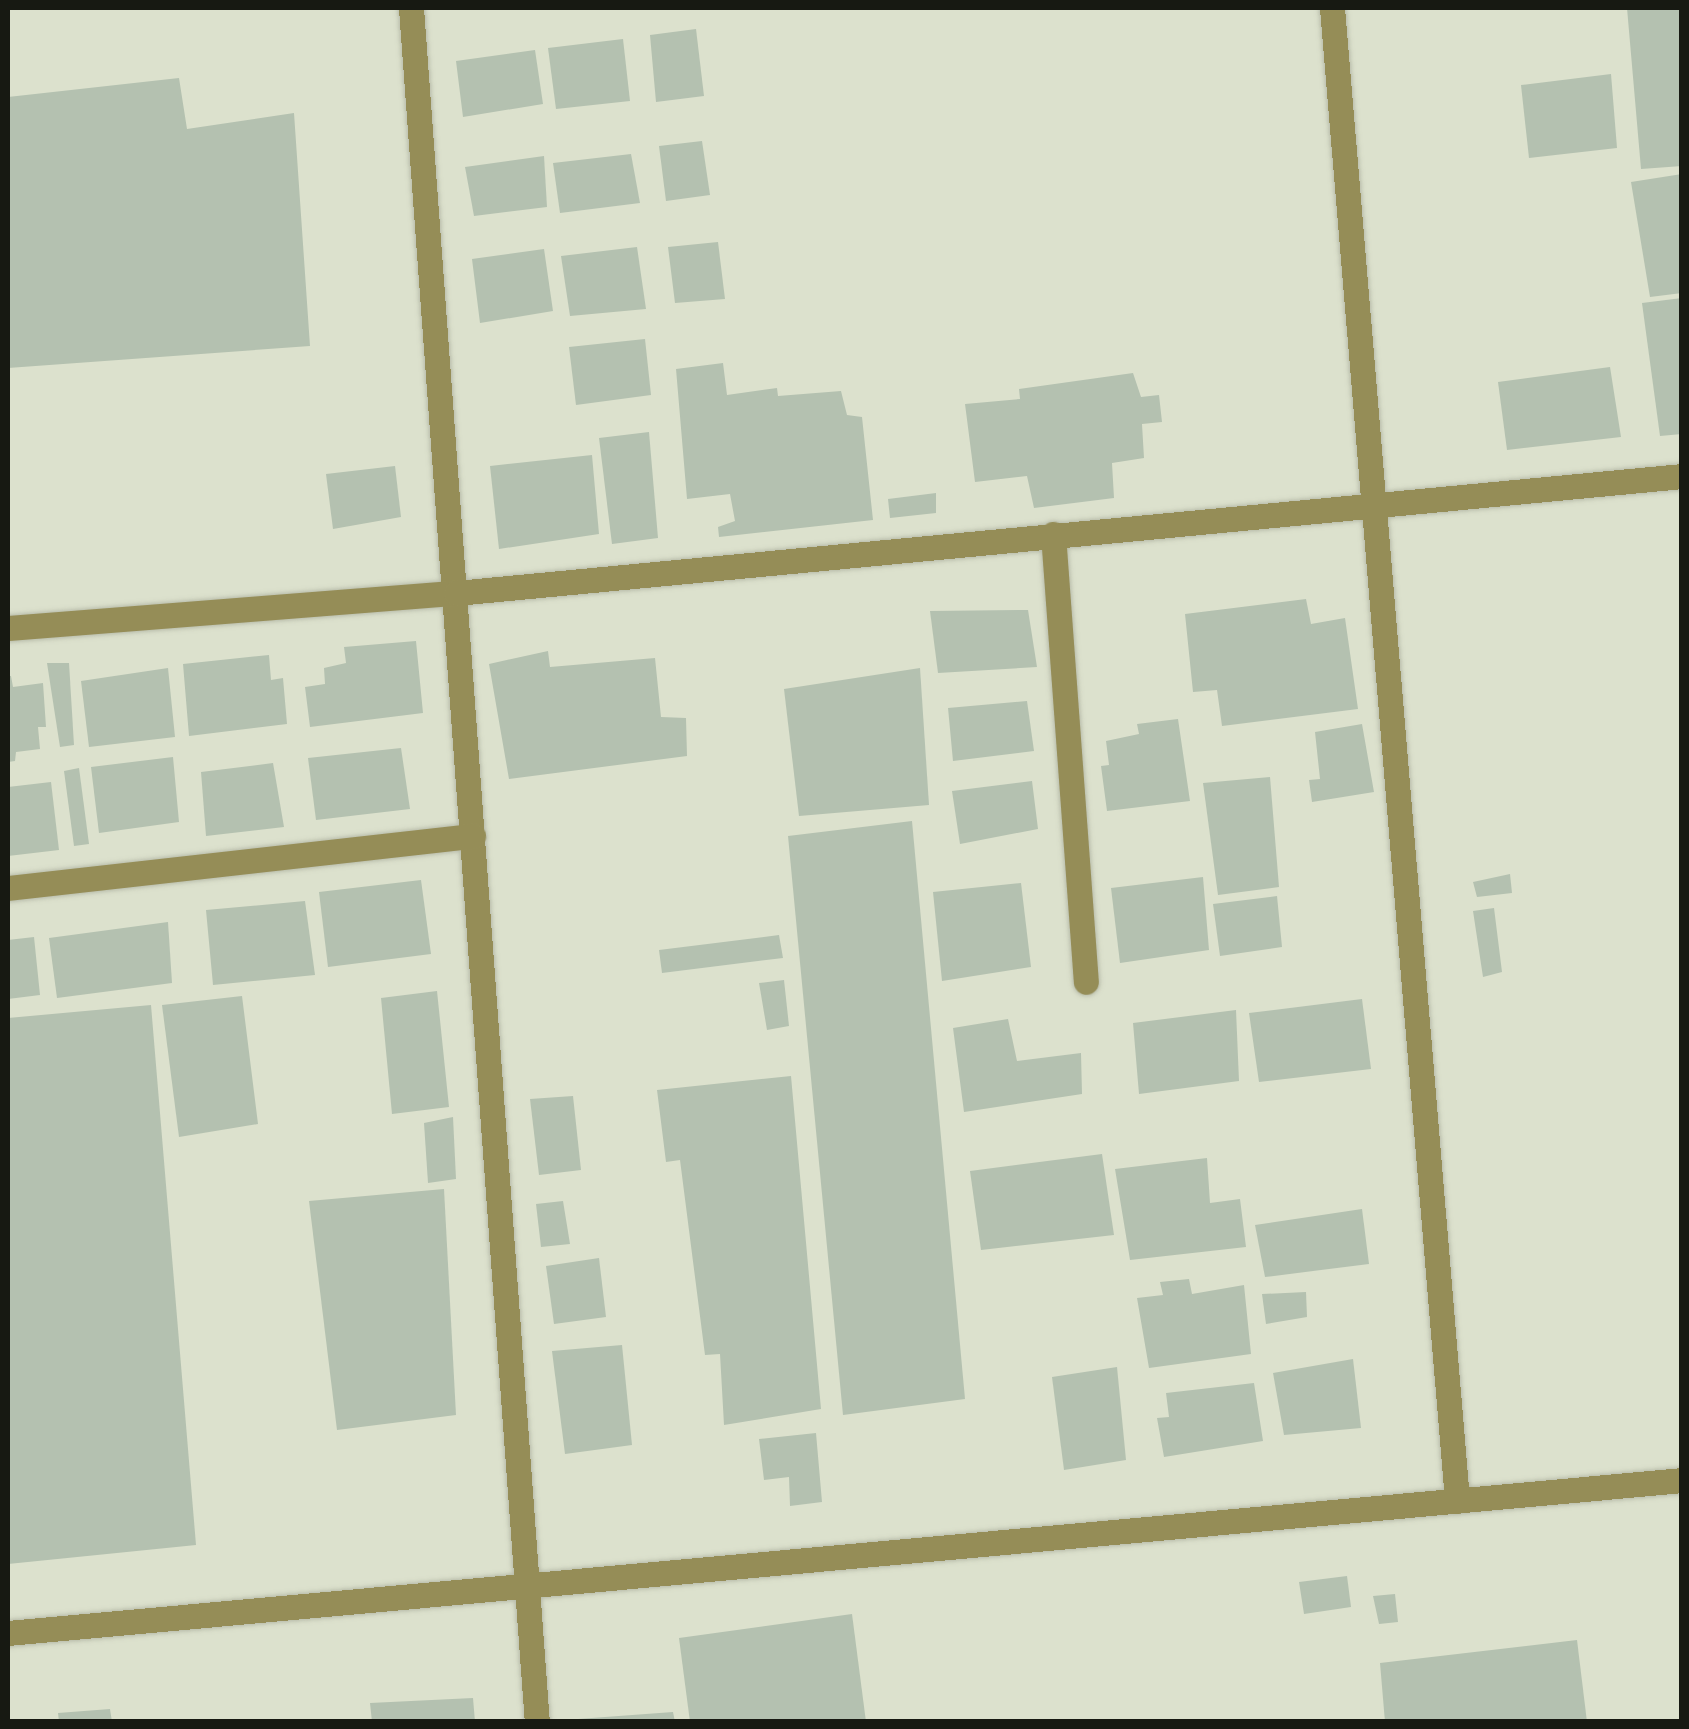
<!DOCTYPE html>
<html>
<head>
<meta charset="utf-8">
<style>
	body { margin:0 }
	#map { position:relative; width:1689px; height:1729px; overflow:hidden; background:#dce1cd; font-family:"PT Serif",serif }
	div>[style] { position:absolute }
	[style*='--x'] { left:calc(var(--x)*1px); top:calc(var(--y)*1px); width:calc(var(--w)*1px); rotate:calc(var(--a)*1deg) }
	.building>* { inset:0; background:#b4c1b0 }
	.roads { filter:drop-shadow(0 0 2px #b9bdab) drop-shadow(0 0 2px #b9bdab) }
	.minor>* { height:25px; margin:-12.5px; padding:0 12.5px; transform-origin:12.5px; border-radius:12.5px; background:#958d57 }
	.tertiary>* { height:25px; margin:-12.5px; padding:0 12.5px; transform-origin:12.5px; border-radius:12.5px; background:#958d57 }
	span { translate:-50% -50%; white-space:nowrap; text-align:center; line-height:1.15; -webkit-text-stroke:9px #fff; paint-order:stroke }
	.frame { position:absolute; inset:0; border:10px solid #171912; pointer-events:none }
</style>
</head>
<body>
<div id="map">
	<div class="building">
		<i style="clip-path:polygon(1627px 8px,1682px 8px,1682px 166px,1641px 169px)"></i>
		<i style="clip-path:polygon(696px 29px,704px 96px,656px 102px,650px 35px)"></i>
		<i style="clip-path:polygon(623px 39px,630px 101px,556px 109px,548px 48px)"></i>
		<i style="clip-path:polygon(535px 50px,543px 104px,463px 117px,456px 61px)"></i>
		<i style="clip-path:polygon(1611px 74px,1617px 148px,1529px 158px,1521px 85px)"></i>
		<i style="clip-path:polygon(179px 78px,187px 129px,294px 113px,310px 346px,8px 368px,8px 97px)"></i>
		<i style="clip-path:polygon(702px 141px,710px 195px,666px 201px,659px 146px)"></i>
		<i style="clip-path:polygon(631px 154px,640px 203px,560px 213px,553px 163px)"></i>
		<i style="clip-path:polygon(544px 156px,547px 207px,474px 216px,465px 167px)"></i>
		<i style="clip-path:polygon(1682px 174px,1682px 293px,1650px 297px,1631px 182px)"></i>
		<i style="clip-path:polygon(718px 242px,725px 299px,675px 303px,668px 247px)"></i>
		<i style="clip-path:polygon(637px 247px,646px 309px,570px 316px,561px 256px)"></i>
		<i style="clip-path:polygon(544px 249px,553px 311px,480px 323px,472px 259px)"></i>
		<i style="clip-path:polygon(1682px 298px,1682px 434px,1660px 436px,1642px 303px)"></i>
		<i style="clip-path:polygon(645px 339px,651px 395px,576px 405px,569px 347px)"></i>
		<i style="clip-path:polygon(723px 363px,727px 395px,777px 388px,778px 396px,841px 391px,847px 415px,862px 417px,873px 520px,719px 537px,718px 527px,735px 521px,730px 494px,687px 499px,676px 369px)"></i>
		<i style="clip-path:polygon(1610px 367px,1621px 437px,1507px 450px,1498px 382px)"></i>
		<i style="clip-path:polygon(1133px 373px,1141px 397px,1159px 395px,1162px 422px,1142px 424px,1144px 458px,1112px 463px,1114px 498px,1034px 508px,1027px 476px,975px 482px,965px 404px,1020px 399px,1019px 389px)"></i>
		<i style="clip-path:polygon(649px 432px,658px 538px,612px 544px,599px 438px)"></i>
		<i style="clip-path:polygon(592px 455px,599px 534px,499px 549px,490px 466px)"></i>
		<i style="clip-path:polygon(395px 466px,401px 517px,333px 529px,326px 474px)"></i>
		<i style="clip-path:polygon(936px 493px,936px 513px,890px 518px,888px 499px)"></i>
		<i style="clip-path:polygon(1306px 599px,1311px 624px,1345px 618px,1358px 709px,1222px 726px,1217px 690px,1193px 692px,1185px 614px)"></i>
		<i style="clip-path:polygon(1028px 610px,1037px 667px,938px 673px,930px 611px)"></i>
		<i style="clip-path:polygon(416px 641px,423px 713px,310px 727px,305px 687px,325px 684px,324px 668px,346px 663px,344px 647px)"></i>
		<i style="clip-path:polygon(548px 651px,550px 667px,655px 658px,661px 717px,686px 718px,687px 756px,509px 779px,489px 664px)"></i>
		<i style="clip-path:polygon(269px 655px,271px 680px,283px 678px,287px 724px,189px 736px,183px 664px)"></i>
		<i style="clip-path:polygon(47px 663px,69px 663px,74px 745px,60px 747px)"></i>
		<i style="clip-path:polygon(168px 668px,175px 737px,89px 747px,81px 681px)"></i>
		<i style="clip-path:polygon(920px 668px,929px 805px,799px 816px,784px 689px)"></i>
		<i style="clip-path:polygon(8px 676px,11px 676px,13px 687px,43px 683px,46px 727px,38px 727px,40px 749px,16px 752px,15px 761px,8px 762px)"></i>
		<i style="clip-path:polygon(1027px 701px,1034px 751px,953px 761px,948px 708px)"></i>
		<i style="clip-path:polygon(1178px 719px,1190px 801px,1107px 811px,1101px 766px,1109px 765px,1106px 741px,1139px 734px,1137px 724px)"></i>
		<i style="clip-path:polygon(1362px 724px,1374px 792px,1312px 802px,1309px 780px,1320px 779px,1315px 732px)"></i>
		<i style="clip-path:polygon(401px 748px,410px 809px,316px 820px,308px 758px)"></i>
		<i style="clip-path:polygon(173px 757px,179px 822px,99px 833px,91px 767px)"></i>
		<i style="clip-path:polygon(273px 763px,284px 827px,206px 836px,201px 772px)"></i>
		<i style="clip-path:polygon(79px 768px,89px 844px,74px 846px,64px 771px)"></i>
		<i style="clip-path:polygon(1270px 777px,1279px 887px,1218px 895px,1203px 783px)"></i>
		<i style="clip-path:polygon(1032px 781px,1038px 829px,960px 844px,952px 791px)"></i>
		<i style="clip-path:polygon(51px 782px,59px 850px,8px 856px,8px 787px)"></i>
		<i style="clip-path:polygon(912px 821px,965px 1399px,843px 1415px,788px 836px)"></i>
		<i style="clip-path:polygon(1510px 874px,1512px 893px,1477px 897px,1473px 882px)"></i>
		<i style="clip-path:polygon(1203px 877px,1209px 950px,1120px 963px,1111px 888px)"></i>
		<i style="clip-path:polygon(421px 880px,431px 954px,328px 967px,319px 892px)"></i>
		<i style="clip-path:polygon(1021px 883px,1031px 967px,942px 981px,933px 892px)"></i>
		<i style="clip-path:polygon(1277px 896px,1282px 947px,1220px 956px,1213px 904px)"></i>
		<i style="clip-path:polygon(305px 901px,315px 975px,213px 985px,206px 910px)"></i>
		<i style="clip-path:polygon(1494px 908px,1502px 972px,1483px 977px,1473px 911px)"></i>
		<i style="clip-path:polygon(168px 922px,172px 983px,57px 998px,49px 938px)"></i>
		<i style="clip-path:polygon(779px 935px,783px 958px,662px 973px,659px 950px)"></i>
		<i style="clip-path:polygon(34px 937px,40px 995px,8px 999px,8px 940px)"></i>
		<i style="clip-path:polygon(784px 980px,789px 1026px,767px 1030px,759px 983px)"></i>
		<i style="clip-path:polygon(437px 991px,449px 1107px,392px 1114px,381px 998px)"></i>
		<i style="clip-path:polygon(242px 996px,258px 1124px,179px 1137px,162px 1005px)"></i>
		<i style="clip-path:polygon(1362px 999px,1371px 1069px,1259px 1082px,1249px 1013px)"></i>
		<i style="clip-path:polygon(151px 1005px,196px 1545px,8px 1564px,8px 1018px)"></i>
		<i style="clip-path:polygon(1236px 1010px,1239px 1081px,1139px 1094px,1133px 1023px)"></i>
		<i style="clip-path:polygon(1008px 1019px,1017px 1061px,1081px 1053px,1082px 1094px,964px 1112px,953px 1028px)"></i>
		<i style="clip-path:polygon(791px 1076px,821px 1409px,724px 1425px,720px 1354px,705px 1355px,680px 1160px,666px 1162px,657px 1090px)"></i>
		<i style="clip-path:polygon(573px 1096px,581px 1170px,539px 1175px,530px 1099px)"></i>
		<i style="clip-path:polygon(453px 1117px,456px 1179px,428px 1183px,424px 1123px)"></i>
		<i style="clip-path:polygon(1102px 1154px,1114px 1235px,981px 1250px,970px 1171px)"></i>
		<i style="clip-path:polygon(1207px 1158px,1210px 1203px,1240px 1199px,1246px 1247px,1130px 1260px,1115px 1169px)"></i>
		<i style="clip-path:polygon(444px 1189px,456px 1415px,337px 1430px,309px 1201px)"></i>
		<i style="clip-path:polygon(563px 1201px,570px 1244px,541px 1247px,536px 1204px)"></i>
		<i style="clip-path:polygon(1362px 1209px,1369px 1264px,1265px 1277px,1255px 1225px)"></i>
		<i style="clip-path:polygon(599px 1258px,606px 1317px,554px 1324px,546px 1266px)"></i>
		<i style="clip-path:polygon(1189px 1279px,1192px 1294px,1244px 1285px,1251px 1354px,1149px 1368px,1137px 1298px,1163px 1295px,1160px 1282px)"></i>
		<i style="clip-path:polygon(1306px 1292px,1307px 1317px,1266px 1324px,1262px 1294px)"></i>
		<i style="clip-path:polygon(622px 1345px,632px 1445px,565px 1454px,552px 1351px)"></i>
		<i style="clip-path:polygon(1353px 1359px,1361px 1428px,1284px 1435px,1273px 1373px)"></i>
		<i style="clip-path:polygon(1117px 1367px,1126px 1460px,1064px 1470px,1052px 1377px)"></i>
		<i style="clip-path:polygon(1254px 1383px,1263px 1441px,1164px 1457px,1157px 1418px,1169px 1417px,1166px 1393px)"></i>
		<i style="clip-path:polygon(816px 1433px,822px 1502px,790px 1506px,789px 1477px,764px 1480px,759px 1439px)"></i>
		<i style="clip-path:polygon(1347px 1576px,1351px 1607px,1304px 1614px,1299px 1582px)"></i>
		<i style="clip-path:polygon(1395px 1594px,1398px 1622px,1379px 1624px,1373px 1596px)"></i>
		<i style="clip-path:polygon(852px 1614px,866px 1722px,690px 1722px,679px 1638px)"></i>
		<i style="clip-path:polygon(1577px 1640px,1587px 1722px,1385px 1722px,1380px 1663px)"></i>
		<i style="clip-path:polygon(473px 1698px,475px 1722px,372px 1722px,370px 1703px)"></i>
		<i style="clip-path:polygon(110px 1709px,112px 1722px,59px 1722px,58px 1713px)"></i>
		<i style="clip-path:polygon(673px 1712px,675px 1722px,578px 1722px,578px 1719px)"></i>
	</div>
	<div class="roads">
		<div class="minor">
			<i style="--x:411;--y:8;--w:1719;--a:85.8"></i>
			<i style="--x:1332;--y:8;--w:1498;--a:85.21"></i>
			<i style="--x:1053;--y:534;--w:449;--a:85.8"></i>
			<i style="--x:8;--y:628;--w:449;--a:-4.5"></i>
			<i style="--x:456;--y:593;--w:1232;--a:-5.45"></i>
			<i style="--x:8;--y:888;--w:468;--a:-6.4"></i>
		</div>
		<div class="tertiary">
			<i style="--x:8;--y:1633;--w:1681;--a:-5.22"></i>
		</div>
	</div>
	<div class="frame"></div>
</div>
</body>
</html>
